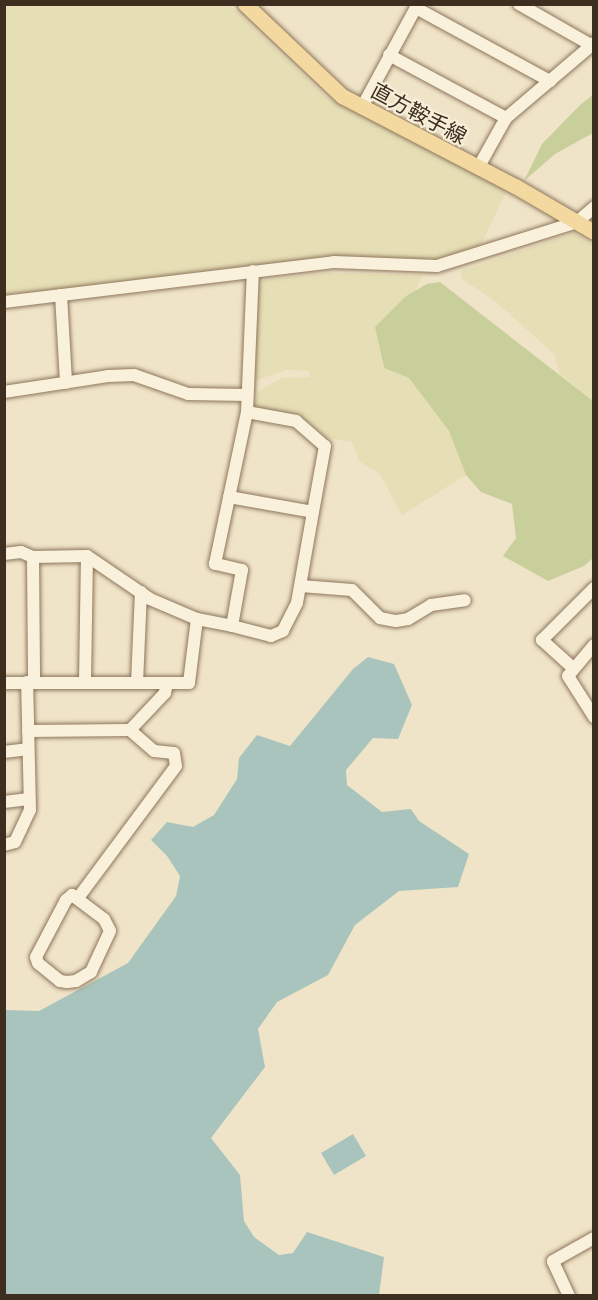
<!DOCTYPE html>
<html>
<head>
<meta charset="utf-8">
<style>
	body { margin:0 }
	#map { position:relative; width:598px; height:1300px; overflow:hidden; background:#f0e4c8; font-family:"IBM Plex Serif","Noto Sans JP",serif }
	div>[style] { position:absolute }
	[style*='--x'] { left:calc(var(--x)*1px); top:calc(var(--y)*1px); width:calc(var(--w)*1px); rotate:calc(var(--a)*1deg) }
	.farmland>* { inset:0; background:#e6deb5 }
	.green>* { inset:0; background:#c9cf9b }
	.water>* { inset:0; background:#a9c4bc }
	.roads { filter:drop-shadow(0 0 2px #8d765c) drop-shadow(0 0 2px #8d765c) }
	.minor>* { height:12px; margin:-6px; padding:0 6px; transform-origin:6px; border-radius:6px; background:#faf1dc }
	.major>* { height:15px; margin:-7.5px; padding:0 7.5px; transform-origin:7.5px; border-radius:7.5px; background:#f3d9a0 }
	span { translate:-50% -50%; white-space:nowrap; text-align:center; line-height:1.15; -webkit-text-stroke:4.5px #f7eed8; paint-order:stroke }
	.street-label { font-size:21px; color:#3d2e20 }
	.frame { position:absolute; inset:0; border:6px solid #3d2e20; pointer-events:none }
</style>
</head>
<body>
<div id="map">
	<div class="farmland">
		<i style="clip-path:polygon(4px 5px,229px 5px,326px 97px,507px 190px,479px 249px,438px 260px,341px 256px,5px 296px)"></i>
		<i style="clip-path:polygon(574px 233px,593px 244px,593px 401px,560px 374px,554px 354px,495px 301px,462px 279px,461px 271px)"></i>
		<i style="clip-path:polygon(326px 273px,423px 275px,415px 291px,406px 296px,376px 327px,383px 368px,409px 378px,449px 431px,466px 475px,402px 515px,380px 474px,359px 461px,352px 442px,328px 438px,301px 416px,254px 408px,258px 392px,281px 378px,310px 377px,309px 371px,287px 370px,253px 381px,257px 281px)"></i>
	</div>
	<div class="green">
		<i style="clip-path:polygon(593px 95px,593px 133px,555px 154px,524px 181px,542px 144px,581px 104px)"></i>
		<i style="clip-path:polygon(440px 282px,593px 401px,593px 558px,584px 566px,548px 581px,503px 556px,516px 538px,512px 504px,481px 492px,466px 475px,449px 431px,409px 378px,384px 368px,375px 327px,406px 296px,427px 284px)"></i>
	</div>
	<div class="water">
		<i style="clip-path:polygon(368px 657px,394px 664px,412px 705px,398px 739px,373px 738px,346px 770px,347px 785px,382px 812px,411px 809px,419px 821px,469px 854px,458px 887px,399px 891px,355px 925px,328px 975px,277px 1002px,258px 1029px,265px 1067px,211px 1138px,240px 1175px,244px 1221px,254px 1237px,279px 1255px,293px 1253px,307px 1232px,384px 1257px,379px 1295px,5px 1295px,5px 1010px,39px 1011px,128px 963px,176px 896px,180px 876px,167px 856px,151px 840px,167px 822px,193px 827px,214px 815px,237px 779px,239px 758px,257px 735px,290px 746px,353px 669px)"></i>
		<i style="clip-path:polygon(353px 1134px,366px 1156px,334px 1175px,321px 1153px)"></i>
	</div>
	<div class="roads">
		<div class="minor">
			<i style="--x:519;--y:4;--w:83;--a:29.7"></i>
			<i style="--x:416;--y:8;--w:153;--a:28.6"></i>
			<i style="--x:389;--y:55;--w:133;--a:28.3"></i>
			<i style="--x:362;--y:107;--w:117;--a:-61.5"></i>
			<i style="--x:478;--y:168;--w:57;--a:-60.8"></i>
			<i style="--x:506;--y:118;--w:116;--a:-40.4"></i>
			<i style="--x:61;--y:295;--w:88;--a:86.7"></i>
			<i style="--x:4;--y:302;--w:332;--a:-6.9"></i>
			<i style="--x:334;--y:262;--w:103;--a:2.2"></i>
			<i style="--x:437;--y:266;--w:147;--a:-17.4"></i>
			<i style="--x:577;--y:222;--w:23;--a:-41"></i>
			<i style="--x:4;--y:392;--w:105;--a:-8.7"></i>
			<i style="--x:108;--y:376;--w:26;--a:-2"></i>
			<i style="--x:134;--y:375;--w:57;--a:19.4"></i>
			<i style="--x:188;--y:394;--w:59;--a:1"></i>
			<i style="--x:247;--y:412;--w:50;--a:10.4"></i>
			<i style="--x:296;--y:421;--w:38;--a:41"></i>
			<i style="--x:325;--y:446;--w:67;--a:100.3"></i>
			<i style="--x:229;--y:497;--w:85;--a:10.1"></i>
			<i style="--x:313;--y:512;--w:92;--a:100"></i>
			<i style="--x:297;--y:603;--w:31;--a:117"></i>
			<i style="--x:283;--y:631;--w:13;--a:157"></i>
			<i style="--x:271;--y:636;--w:40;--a:-165.6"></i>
			<i style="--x:4;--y:554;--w:17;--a:-7"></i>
			<i style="--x:21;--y:552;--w:13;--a:23"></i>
			<i style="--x:33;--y:557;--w:54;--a:-1.1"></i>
			<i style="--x:87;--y:556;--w:76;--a:34.3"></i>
			<i style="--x:150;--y:599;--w:51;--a:23.1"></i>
			<i style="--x:197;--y:619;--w:36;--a:11"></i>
			<i style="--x:232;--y:626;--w:57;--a:-79.9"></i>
			<i style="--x:242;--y:570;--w:28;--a:-167"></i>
			<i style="--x:215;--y:564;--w:155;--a:-78.1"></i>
			<i style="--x:247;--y:412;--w:141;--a:-87.6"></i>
			<i style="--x:33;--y:557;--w:125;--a:89.5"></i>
			<i style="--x:301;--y:586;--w:51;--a:4.5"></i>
			<i style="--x:352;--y:590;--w:40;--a:45"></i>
			<i style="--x:380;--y:618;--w:16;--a:11"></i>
			<i style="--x:396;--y:621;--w:12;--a:-9"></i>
			<i style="--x:408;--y:619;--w:27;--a:-31"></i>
			<i style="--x:431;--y:605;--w:34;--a:-8"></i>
			<i style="--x:594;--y:645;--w:40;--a:130"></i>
			<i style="--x:568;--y:676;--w:49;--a:57.6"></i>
			<i style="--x:573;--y:668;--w:42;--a:-137.9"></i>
			<i style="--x:542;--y:640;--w:74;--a:-45"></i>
			<i style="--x:85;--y:682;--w:126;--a:-89.1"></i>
			<i style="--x:4;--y:683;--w:185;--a:0"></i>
			<i style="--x:189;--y:683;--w:64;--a:-82.9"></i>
			<i style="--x:137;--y:683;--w:91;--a:-87.5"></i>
			<i style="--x:28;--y:731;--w:102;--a:-0.6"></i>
			<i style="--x:4;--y:752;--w:23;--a:-7"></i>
			<i style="--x:4;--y:802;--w:25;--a:-7"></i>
			<i style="--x:4;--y:845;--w:11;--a:-15"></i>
			<i style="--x:15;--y:842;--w:35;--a:-65"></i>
			<i style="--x:30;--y:810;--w:128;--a:-91.3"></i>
			<i style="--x:72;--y:895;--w:40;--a:37"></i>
			<i style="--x:104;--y:919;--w:13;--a:63"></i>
			<i style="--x:110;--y:931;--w:45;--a:114.9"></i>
			<i style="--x:91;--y:972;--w:17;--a:149"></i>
			<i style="--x:76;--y:981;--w:9;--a:174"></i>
			<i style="--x:67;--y:982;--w:7;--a:-172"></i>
			<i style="--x:60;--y:981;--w:28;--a:-141"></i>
			<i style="--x:38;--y:963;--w:6;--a:-108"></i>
			<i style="--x:36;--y:957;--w:64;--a:-62.2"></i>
			<i style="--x:66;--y:900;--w:8;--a:-40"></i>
			<i style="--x:78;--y:898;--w:164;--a:-53.4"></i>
			<i style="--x:176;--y:766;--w:13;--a:-99"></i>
			<i style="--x:174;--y:753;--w:20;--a:-174"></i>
			<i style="--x:154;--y:751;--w:32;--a:-139"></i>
			<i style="--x:130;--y:730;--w:51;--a:-46.6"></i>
			<i style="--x:165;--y:693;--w:10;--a:-79"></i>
			<i style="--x:569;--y:1296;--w:38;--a:-115"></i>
			<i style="--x:553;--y:1261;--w:47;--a:-29.3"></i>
		</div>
		<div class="major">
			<i style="--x:245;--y:4;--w:134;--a:43.5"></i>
			<i style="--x:342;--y:96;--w:195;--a:27.5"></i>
			<i style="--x:515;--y:186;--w:91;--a:30.2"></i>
		</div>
	</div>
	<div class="street-label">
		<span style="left:419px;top:113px;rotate:28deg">直方鞍手線</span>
	</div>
	<div class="frame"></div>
</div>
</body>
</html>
